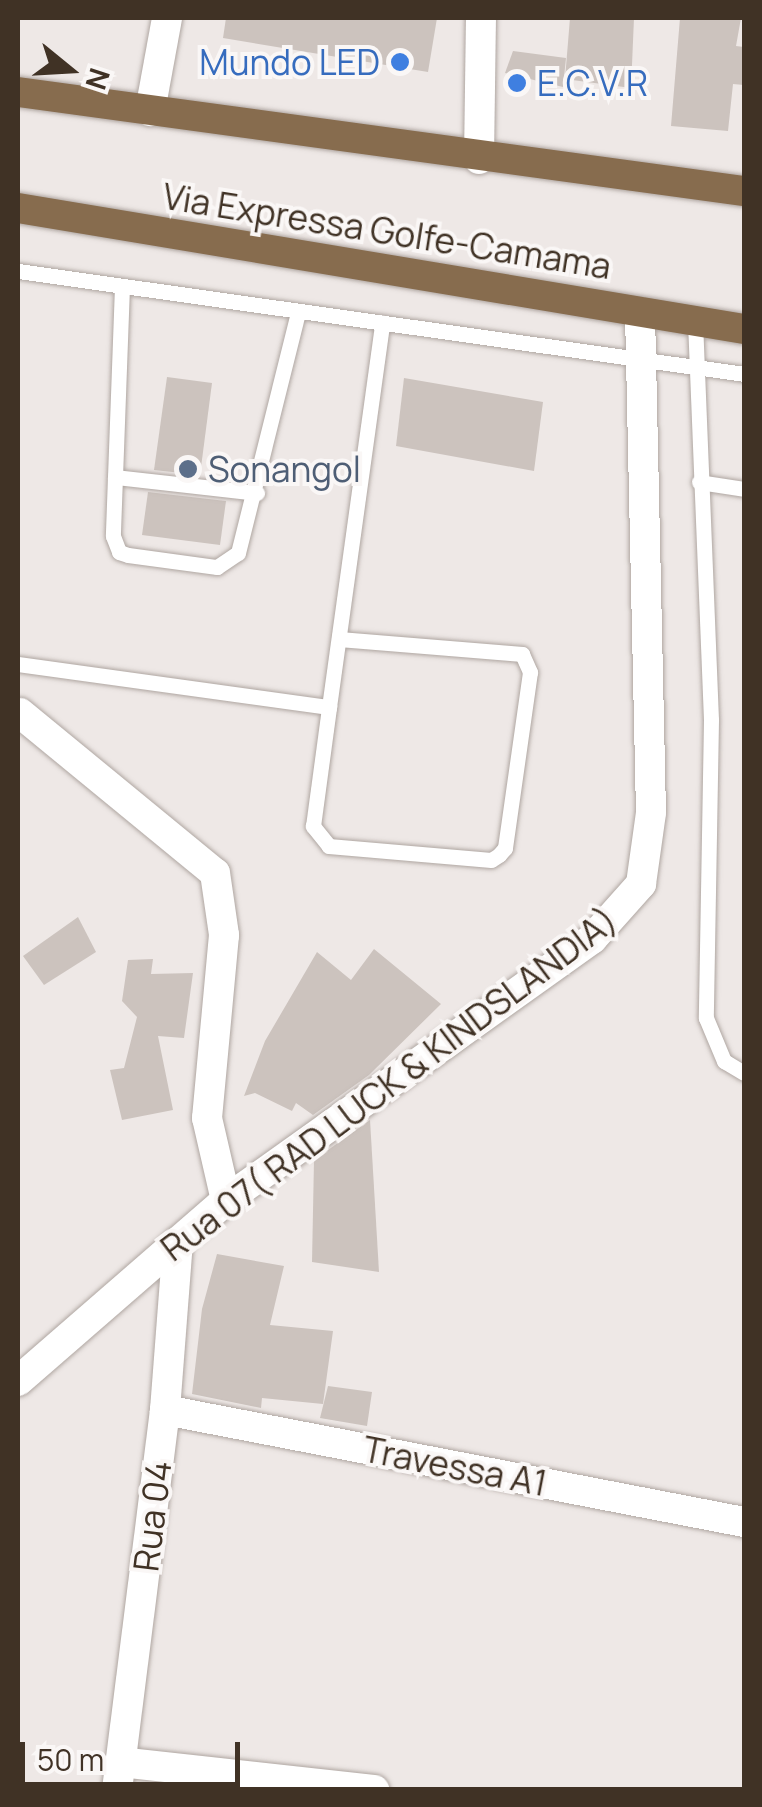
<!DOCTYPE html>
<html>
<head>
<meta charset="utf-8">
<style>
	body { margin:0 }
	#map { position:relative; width:762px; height:1807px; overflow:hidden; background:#eee8e6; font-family:Manrope,sans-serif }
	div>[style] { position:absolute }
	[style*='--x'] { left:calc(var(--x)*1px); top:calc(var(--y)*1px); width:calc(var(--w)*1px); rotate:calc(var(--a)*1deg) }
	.building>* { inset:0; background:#ccc3be }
	.roads { filter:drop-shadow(0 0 2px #afa6a1) drop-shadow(0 0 2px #afa6a1) }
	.service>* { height:15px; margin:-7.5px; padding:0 7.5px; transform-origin:7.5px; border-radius:7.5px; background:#fff }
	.minor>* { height:30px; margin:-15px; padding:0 15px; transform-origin:15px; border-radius:15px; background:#fff }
	.trunk>* { height:30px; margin:-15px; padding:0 15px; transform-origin:15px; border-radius:15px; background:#876c4e }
	.dots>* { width:28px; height:28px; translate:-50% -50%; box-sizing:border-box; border:5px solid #faf7f6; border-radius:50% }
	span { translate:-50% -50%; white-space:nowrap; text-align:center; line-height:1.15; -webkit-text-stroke:8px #faf7f6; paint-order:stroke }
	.shop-label { font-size:35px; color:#366cbe }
	.right { translate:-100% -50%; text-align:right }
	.left { translate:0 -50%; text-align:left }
	.street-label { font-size:35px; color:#403225 }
	.service-label { font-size:35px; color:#4e5e75 }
	.frame { position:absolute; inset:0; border:20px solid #403225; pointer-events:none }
	.north { position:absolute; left:20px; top:20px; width:100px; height:100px; -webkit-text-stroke:8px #faf7f6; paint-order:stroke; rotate:108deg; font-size:28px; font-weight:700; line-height:40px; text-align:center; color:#403225 }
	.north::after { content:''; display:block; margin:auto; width:35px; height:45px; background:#403225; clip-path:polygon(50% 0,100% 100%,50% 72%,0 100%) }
	.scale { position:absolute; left:20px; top:1742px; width:220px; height:45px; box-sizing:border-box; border:5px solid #403225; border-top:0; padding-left:12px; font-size:30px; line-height:35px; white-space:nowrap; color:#403225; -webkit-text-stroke:8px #faf7f6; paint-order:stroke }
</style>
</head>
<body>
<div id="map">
	<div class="building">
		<i style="clip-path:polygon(226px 18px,437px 18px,428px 72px,223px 38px)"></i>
		<i style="clip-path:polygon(570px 18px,634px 18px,631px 88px,565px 79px)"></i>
		<i style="clip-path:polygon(680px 18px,741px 18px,736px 46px,744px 47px,744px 85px,733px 84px,728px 131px,671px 126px)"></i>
		<i style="clip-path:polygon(513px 51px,566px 58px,563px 87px,505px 73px)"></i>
		<i style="clip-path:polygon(167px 377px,212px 383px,200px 475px,154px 470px)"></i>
		<i style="clip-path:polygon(404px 378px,543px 402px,534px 471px,396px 446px)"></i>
		<i style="clip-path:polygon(148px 492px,226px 501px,220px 545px,142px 535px)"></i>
		<i style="clip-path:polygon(78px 917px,96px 952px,44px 985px,23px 956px)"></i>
		<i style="clip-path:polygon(374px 949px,441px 1004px,369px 1075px,313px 1115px,296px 1103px,292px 1111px,255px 1093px,244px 1096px,265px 1041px,317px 952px,351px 980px)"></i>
		<i style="clip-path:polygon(153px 959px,151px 974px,193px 973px,184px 1038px,158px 1036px,173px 1110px,122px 1120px,110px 1070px,124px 1068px,137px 1017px,122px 1001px,128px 960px)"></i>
		<i style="clip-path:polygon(370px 1120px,379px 1272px,312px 1262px,314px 1160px)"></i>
		<i style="clip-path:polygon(217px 1254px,284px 1266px,270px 1325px,333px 1331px,323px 1404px,262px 1398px,261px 1408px,192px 1394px,202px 1309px)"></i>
		<i style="clip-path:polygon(328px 1386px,372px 1392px,367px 1426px,320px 1418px)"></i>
	</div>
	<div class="roads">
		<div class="service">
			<i style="--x:18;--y:271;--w:733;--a:8.07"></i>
			<i style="--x:122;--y:286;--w:250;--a:92.1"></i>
			<i style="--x:113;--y:536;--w:17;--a:69"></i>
			<i style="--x:119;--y:552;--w:9;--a:18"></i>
			<i style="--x:128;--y:555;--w:90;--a:7.7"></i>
			<i style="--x:217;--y:567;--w:25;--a:-34"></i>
			<i style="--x:238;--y:553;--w:248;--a:-76"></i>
			<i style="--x:695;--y:321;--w:399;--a:87.7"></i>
			<i style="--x:711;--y:720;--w:298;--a:91"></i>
			<i style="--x:706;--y:1018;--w:47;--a:67.3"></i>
			<i style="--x:724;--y:1061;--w:23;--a:31"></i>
			<i style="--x:115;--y:477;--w:143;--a:6.4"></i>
			<i style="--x:699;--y:482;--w:46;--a:8.8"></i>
			<i style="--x:339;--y:639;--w:184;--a:4.7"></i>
			<i style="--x:522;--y:654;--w:20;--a:66"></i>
			<i style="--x:530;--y:672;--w:178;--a:98.1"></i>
			<i style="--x:505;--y:848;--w:9;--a:131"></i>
			<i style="--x:499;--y:855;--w:9;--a:148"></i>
			<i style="--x:491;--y:860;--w:163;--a:-175.1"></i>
			<i style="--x:329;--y:846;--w:26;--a:-129"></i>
			<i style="--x:313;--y:826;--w:120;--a:-82.3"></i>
			<i style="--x:329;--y:707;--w:388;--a:-82.1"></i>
			<i style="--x:18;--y:664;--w:314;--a:7.9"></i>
		</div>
		<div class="minor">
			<i style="--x:150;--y:111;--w:95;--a:-79.6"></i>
			<i style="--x:479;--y:159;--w:141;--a:-89.2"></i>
			<i style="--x:20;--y:713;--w:252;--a:39.4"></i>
			<i style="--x:215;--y:873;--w:63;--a:81.7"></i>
			<i style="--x:224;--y:935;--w:184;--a:95.3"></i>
			<i style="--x:207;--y:1118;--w:84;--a:77"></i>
			<i style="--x:18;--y:1381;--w:276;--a:-41"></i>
			<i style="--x:226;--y:1200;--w:450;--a:-35.5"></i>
			<i style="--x:592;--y:939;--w:74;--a:-48.3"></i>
			<i style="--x:641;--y:884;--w:72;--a:-82"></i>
			<i style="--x:651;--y:813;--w:501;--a:-91.26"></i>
			<i style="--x:165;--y:1410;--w:590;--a:10.95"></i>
			<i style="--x:120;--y:1762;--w:256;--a:6.3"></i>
			<i style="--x:117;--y:1790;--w:383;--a:-82.8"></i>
			<i style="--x:165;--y:1410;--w:169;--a:-85.6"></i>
		</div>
		<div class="trunk">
			<i style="--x:18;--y:92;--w:733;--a:7.77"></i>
			<i style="--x:18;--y:208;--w:736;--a:9.46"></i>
		</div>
	</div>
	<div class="dots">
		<i style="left:400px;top:62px;background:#3f7fe0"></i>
		<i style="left:517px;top:83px;background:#3f7fe0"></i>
		<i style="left:188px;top:469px;background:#5c6f8a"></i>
	</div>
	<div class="shop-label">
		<span class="right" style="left:380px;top:62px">Mundo LED</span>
		<span class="left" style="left:537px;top:83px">E.C.V.R</span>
	</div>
	<div class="street-label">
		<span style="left:387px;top:231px;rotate:9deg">Via Expressa Golfe-Camama</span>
		<span style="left:389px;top:1084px;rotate:-37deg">Rua 07( RAD LUCK &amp; KINDSLANDIA)</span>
		<span style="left:455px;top:1466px;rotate:11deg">Travessa A1</span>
		<span style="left:152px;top:1516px;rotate:-83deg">Rua 04</span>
	</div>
	<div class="service-label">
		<span class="left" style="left:208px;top:469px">Sonangol</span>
	</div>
	<div class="frame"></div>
	<div class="north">N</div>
	<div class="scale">50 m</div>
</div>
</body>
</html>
